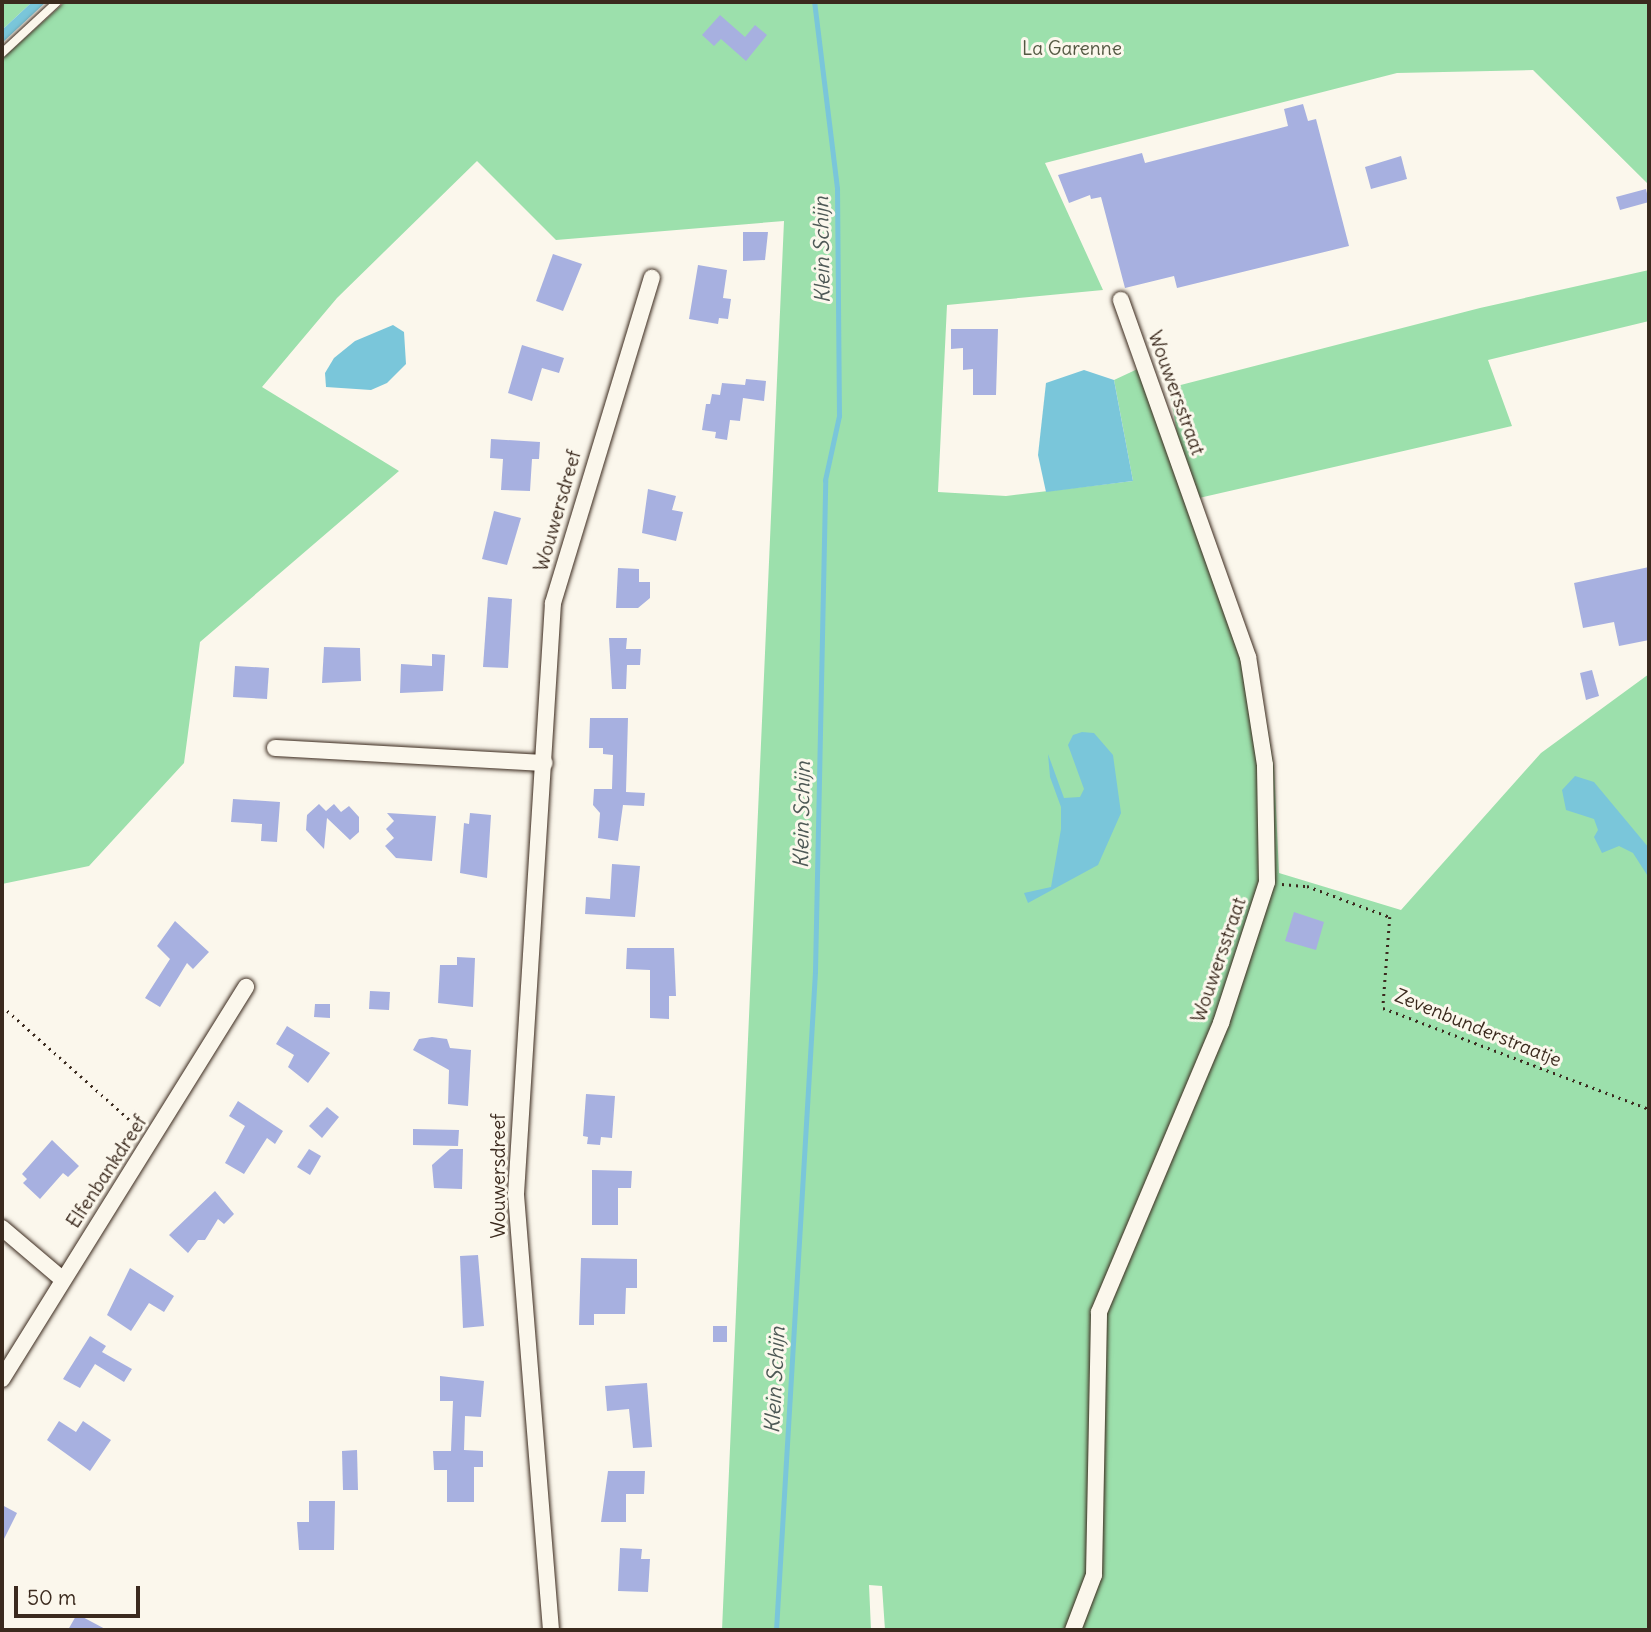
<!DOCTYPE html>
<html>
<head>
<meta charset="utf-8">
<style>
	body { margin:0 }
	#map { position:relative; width:1651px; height:1632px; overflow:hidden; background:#fbf7ec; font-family:Delius,sans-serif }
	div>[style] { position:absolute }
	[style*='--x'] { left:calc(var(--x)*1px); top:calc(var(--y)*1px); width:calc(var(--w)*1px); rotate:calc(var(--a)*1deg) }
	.green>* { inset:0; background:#9ce0ac }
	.water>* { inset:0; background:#7ac6da }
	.stream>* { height:5px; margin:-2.5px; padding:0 2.5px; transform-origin:2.5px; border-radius:2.5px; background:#7ac6da }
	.building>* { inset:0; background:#a7b0e0 }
	.path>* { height:2.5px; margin-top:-1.25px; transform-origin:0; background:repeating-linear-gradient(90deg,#3b2a1e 0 2px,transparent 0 7px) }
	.roads { filter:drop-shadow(0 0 2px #3b2a1e) drop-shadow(0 0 2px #3b2a1e) }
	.lane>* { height:8px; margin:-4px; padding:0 4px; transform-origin:4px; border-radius:4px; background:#fbf7ec }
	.street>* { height:16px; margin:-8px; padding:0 8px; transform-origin:8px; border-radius:8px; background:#fbf7ec }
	span { translate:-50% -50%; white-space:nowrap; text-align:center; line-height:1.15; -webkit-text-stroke:6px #fbf7ec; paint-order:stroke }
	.park-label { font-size:19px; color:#535842 }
	.street-label { font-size:19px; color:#3b2a1e }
	.water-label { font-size:21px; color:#4e5956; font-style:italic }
	.frame { position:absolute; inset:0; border:4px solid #3b2a1e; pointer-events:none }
	.scale { position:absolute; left:14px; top:1586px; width:126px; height:32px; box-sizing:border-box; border:4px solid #3b2a1e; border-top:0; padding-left:9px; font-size:21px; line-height:24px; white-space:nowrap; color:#3b2a1e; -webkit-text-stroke:5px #fbf7ec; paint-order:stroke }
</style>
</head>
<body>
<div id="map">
	<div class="green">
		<i style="clip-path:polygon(2px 2px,32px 2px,2px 30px)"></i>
		<i style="clip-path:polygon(65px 2px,1649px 2px,1649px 185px,1533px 70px,1397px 73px,1045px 163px,1103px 290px,947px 305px,938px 492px,1006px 496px,1133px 481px,1114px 380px,1144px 366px,1178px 439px,1169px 388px,1480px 308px,1649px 270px,1649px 321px,1488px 360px,1512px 426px,1199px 498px,1255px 655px,1274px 766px,1279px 873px,1401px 910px,1541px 753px,1649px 674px,1649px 1630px,885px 1630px,882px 1586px,869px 1585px,871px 1630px,722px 1630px,784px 221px,556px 240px,477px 161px,337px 298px,262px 387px,399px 471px,200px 642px,184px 763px,89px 866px,2px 884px,2px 59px)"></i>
	</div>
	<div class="water">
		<i style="clip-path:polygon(32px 2px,46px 2px,2px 43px,2px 30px)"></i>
		<i style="clip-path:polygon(393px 325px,404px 332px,406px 364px,387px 383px,371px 390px,326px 387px,325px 373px,334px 358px,355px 341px)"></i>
		<i style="clip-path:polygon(1084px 370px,1114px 380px,1133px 481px,1046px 492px,1038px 455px,1046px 383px)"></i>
		<i style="clip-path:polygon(1082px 732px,1094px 733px,1113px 755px,1121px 813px,1098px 865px,1028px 903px,1024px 893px,1051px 887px,1061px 829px,1061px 807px,1050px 777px,1048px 754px,1064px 798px,1080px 797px,1084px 789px,1068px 745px,1073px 735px)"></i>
		<i style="clip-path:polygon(1575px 776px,1594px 782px,1649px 848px,1649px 878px,1633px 853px,1619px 846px,1602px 853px,1594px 837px,1598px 830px,1594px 819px,1566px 810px,1562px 790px)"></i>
	</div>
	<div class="stream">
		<i style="--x:776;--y:1630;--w:660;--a:-86.61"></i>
		<i style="--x:815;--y:971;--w:491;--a:-88.8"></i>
		<i style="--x:825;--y:480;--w:66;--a:-77.7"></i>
		<i style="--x:839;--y:416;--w:228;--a:-90.5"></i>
		<i style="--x:837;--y:188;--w:187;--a:-97"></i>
	</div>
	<div class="building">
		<i style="clip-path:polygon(720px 15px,745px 37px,755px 25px,767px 35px,746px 61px,721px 39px,714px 46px,702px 35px)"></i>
		<i style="clip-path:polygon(1303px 104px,1308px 121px,1316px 119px,1349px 246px,1177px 288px,1174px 276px,1125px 288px,1101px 197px,1091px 199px,1090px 195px,1069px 203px,1058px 175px,1142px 153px,1145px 163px,1288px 126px,1284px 109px)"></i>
		<i style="clip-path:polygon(1401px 156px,1407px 179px,1371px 189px,1365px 167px)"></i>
		<i style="clip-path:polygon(1646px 189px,1649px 202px,1620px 210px,1616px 197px)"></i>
		<i style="clip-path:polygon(743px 232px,768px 232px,765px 260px,743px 261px)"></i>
		<i style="clip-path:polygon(553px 254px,582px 264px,563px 311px,536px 301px)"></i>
		<i style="clip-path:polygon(698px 265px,727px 270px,723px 298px,731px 299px,728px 319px,719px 318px,718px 324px,689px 319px)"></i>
		<i style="clip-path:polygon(951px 329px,998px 329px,996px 395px,973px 395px,973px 369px,963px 370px,963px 348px,951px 349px)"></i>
		<i style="clip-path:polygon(522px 345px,564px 358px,559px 373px,542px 368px,532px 401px,508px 393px)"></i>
		<i style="clip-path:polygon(746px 379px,766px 381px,764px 401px,743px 398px,740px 421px,730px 420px,727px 440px,715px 438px,716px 432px,702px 430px,706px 404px,710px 404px,712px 394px,720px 395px,722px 383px,745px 385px)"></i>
		<i style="clip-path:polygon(491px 439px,540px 442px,539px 459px,532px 459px,530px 491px,501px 490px,503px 459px,490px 458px)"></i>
		<i style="clip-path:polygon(648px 489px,676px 496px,672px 510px,683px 512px,676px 541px,642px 533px)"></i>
		<i style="clip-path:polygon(494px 511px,521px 518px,507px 565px,482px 559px)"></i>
		<i style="clip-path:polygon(1649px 567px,1649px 640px,1619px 646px,1614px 622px,1583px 628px,1574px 583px)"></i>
		<i style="clip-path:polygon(618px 568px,639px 569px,639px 582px,650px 582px,650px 598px,638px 608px,616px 608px)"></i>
		<i style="clip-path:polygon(488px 597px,512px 599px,508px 668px,483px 667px)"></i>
		<i style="clip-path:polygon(609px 638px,627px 638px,626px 649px,641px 649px,640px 665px,627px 665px,626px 689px,612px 689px)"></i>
		<i style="clip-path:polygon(324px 647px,360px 648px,361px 681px,322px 683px)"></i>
		<i style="clip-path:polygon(432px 654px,445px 655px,443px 691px,400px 693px,401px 664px,432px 666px)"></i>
		<i style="clip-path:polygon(235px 666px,269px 668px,267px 699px,233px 697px)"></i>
		<i style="clip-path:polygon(1592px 670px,1599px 696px,1586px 700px,1580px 673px)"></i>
		<i style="clip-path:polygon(590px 718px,628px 718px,626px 792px,645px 793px,644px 806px,623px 805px,618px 841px,598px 838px,600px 813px,593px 805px,594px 789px,612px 789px,613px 755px,603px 754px,603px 748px,589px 748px)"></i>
		<i style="clip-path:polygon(233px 799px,280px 802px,277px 842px,261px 841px,262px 824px,231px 822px)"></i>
		<i style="clip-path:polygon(319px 804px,326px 811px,334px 804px,341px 812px,349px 806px,359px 817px,359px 832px,350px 840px,327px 818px,324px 849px,306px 830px,307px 815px)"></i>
		<i style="clip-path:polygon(387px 813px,436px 816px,432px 861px,396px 858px,385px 846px,394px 838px,386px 829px,394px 821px)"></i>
		<i style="clip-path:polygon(470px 813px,491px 815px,487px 878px,460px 873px,464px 823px,469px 824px)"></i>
		<i style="clip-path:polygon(612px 864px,640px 866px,635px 917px,585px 914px,586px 897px,610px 899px)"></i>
		<i style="clip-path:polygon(1294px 912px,1324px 922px,1316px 950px,1285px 941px)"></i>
		<i style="clip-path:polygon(175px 921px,209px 952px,193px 969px,187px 963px,160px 1007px,145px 998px,170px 959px,157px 946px)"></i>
		<i style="clip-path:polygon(627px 948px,674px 948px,676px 996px,669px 996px,669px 1019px,650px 1018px,650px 970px,626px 969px)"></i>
		<i style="clip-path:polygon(457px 957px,475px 958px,473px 1007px,438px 1003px,440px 965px,457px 965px)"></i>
		<i style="clip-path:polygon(370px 991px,390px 992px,389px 1010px,369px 1009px)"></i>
		<i style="clip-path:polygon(315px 1004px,330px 1004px,330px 1018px,314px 1017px)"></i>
		<i style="clip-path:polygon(287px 1026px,330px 1053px,308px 1083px,288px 1067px,294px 1055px,276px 1044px)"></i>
		<i style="clip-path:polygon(432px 1037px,447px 1039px,450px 1048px,471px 1050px,468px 1106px,448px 1104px,449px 1070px,413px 1050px,419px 1039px)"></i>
		<i style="clip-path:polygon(586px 1094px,615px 1096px,612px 1138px,601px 1137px,600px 1145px,587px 1144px,588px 1137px,583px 1136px)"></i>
		<i style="clip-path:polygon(238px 1101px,283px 1131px,275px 1144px,267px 1138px,244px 1174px,225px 1163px,245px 1126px,229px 1116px)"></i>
		<i style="clip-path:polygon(327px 1107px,339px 1117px,322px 1138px,309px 1126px)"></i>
		<i style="clip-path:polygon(413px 1129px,459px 1130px,458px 1146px,413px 1145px)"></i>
		<i style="clip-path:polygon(52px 1140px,79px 1166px,68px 1177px,63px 1173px,40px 1199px,23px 1183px,27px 1179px,22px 1174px)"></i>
		<i style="clip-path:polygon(309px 1149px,321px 1156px,310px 1175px,297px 1167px)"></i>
		<i style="clip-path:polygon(450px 1149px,463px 1149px,462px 1189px,434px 1188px,432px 1165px)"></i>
		<i style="clip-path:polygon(592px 1170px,632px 1171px,631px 1188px,618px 1188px,618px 1225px,592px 1225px)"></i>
		<i style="clip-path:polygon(215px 1191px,234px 1214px,224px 1224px,218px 1219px,205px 1240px,198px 1240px,188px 1253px,169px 1235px)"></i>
		<i style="clip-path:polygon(478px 1255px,484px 1326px,463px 1328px,460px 1256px)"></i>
		<i style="clip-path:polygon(581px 1258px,637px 1259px,637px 1288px,626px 1288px,625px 1314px,594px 1314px,594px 1325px,579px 1325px)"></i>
		<i style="clip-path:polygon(130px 1268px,174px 1296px,164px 1312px,149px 1303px,131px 1331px,107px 1315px)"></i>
		<i style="clip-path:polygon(713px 1326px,727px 1326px,727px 1342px,713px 1342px)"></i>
		<i style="clip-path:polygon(90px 1336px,106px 1346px,102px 1352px,132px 1369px,124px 1382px,95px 1364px,80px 1388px,63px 1379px)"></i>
		<i style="clip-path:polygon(440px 1376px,484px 1381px,481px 1417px,465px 1416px,464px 1450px,483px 1451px,483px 1467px,474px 1467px,474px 1502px,447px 1502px,447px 1470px,434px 1470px,433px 1451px,451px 1451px,453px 1401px,440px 1401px)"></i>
		<i style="clip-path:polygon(647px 1383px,652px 1447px,633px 1448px,629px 1409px,607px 1411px,605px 1386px)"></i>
		<i style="clip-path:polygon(59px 1421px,76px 1432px,83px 1421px,111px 1440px,90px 1471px,47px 1440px)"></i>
		<i style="clip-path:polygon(357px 1450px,358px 1490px,343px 1490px,342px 1451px)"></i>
		<i style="clip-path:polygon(608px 1471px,645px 1471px,644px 1494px,626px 1494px,626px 1522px,601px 1522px)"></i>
		<i style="clip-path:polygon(309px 1501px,335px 1501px,334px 1550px,299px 1550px,297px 1522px,309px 1522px)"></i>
		<i style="clip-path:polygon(2px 1505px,17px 1513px,2px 1543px)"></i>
		<i style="clip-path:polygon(620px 1548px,642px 1549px,641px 1559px,650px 1559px,648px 1592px,618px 1591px)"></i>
		<i style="clip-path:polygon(77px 1614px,107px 1630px,68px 1630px)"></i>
	</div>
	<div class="path">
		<i style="--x:1282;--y:884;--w:25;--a:5"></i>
		<i style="--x:1307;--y:886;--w:89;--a:20.5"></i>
		<i style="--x:1390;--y:917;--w:91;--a:94.4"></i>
		<i style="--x:1383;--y:1008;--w:285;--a:20.8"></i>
		<i style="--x:2;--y:1006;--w:185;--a:41.7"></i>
	</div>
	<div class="roads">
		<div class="lane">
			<i style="--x:2;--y:53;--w:75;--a:-42.8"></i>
		</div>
		<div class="street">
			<i style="--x:275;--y:748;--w:270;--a:3.2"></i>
			<i style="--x:2;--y:1228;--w:79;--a:40.4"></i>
			<i style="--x:2;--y:1379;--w:462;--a:-58.1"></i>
			<i style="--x:551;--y:1630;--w:437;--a:-94.6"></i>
			<i style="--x:516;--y:1194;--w:592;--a:-86.42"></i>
			<i style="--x:553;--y:603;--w:340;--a:-73.1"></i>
			<i style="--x:1073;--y:1630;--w:59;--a:-69.1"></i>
			<i style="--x:1094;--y:1575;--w:263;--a:-88.9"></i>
			<i style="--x:1099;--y:1312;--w:314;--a:-67.1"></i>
			<i style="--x:1221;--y:1023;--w:148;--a:-71.9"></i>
			<i style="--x:1267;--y:882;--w:117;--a:-91"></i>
			<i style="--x:1265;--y:765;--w:109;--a:-98.9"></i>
			<i style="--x:1248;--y:657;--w:379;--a:-109.6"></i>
		</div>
	</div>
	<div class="park-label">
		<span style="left:1072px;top:49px">La Garenne</span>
	</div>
	<div class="street-label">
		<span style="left:1176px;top:393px;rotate:70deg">Wouwersstraat</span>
		<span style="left:558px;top:511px;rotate:-74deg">Wouwersdreef</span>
		<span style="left:1219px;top:960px;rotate:-71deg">Wouwersstraat</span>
		<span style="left:1478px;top:1028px;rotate:22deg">Zevenbunderstraatje</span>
		<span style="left:107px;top:1172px;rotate:-57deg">Elfenbankdreef</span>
		<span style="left:499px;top:1176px;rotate:-90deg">Wouwersdreef</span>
	</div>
	<div class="water-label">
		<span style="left:822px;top:250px;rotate:-91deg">Klein Schijn</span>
		<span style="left:802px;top:815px;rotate:-89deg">Klein Schijn</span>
		<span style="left:775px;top:1380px;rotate:-87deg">Klein Schijn</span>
	</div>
	<div class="frame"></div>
	<div class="scale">50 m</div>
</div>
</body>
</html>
